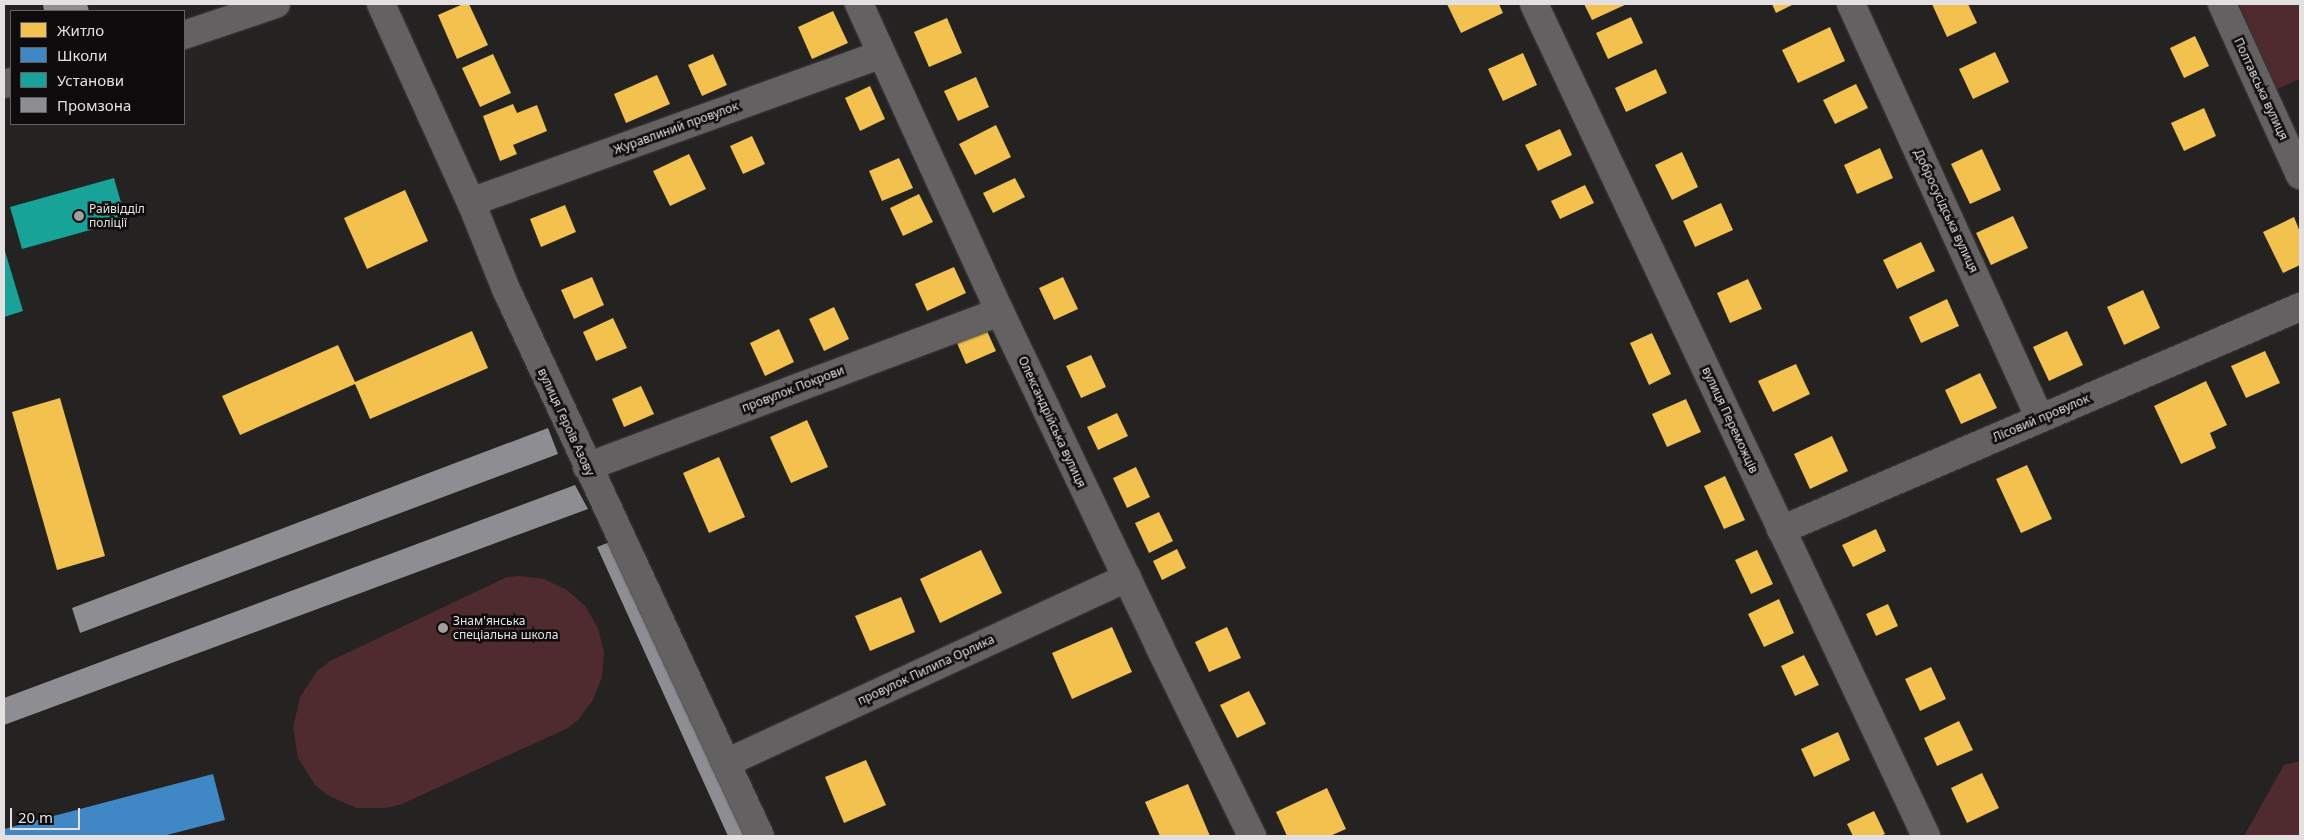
<!DOCTYPE html>
<html>
<head>
<meta charset="utf-8">
<style>
	body { margin:0 }
	#map { position:relative; width:2304px; height:840px; overflow:hidden; background:#252222; font-family:"Noto Sans",sans-serif }
	div>[style] { position:absolute }
	[style*='--x'] { left:calc(var(--x)*1px); top:calc(var(--y)*1px); width:calc(var(--w)*1px); rotate:calc(var(--a)*1deg) }
	.green>* { inset:0; background:#4f2a2e }
	.homes>* { inset:0; background:#f2c14e }
	.schools>* { inset:0; background:#3f88c5 }
	.public>* { inset:0; background:#17a398 }
	.industry>* { inset:0; background:#8d8d92 }
	.roads { filter:drop-shadow(0 0 1px #413e3f) drop-shadow(0 0 1px #413e3f) }
	.minor>* { height:28px; margin:-14px; padding:0 14px; transform-origin:14px; border-radius:14px; background:#636161 }
	.dots>* { width:14px; height:14px; translate:-50% -50%; box-sizing:border-box; border:2px solid #0d0b0b; border-radius:50% }
	span { translate:-50% -50%; white-space:nowrap; text-align:center; line-height:1.15; -webkit-text-stroke:5px #0d0b0b; paint-order:stroke }
	.street-label { font-size:12px; color:#e4e0e1 }
	.poi-label { font-size:12px; color:#e4e0e1 }
	.left { translate:0 -50%; text-align:left }
	.frame { position:absolute; inset:0; border:5px solid #e4e0e1; pointer-events:none }
	.legend { position:absolute; left:10px; top:10px; width:175px; height:115px; box-sizing:border-box; background:#0d0b0b; border:1px solid #636061; margin:0; padding:6px 9px; list-style:none; font-size:15px; color:#e4e0e1 }
	.legend li { display:flex; align-items:center; gap:10px; height:25px }
	.legend b { width:25px; border:1px solid #636061 }
	.scale { position:absolute; left:10px; top:808px; width:70px; height:22px; box-sizing:border-box; border:2px solid #e4e0e1; border-top:0; padding-left:6px; font-size:15px; line-height:18px; white-space:nowrap; color:#e4e0e1; -webkit-text-stroke:4px #0d0b0b; paint-order:stroke }
</style>
</head>
<body>
<div id="map">
	<div class="green">
		<i style="clip-path:polygon(2239px 4px,2300px 4px,2300px 79px,2277px 89px)"></i>
		<i style="clip-path:polygon(519px 576px,544px 579px,567px 590px,585px 606px,598px 628px,604px 652px,602px 677px,593px 700px,578px 720px,568px 728px,402px 804px,387px 808px,356px 808px,327px 795px,315px 785px,298px 758px,293px 728px,300px 697px,317px 671px,330px 661px,507px 577px)"></i>
		<i style="clip-path:polygon(2300px 761px,2300px 836px,2244px 836px,2284px 765px)"></i>
	</div>
	<div class="homes">
		<i style="clip-path:polygon(463px 4px,469px 4px,488px 45px,457px 59px,438px 15px)"></i>
		<i style="clip-path:polygon(1447px 4px,1499px 4px,1503px 13px,1461px 33px)"></i>
		<i style="clip-path:polygon(1584px 4px,1627px 4px,1592px 20px)"></i>
		<i style="clip-path:polygon(1772px 4px,1794px 4px,1776px 13px)"></i>
		<i style="clip-path:polygon(1932px 4px,1968px 4px,1977px 23px,1947px 37px)"></i>
		<i style="clip-path:polygon(833px 11px,848px 43px,812px 59px,798px 27px)"></i>
		<i style="clip-path:polygon(1631px 17px,1643px 43px,1608px 59px,1596px 33px)"></i>
		<i style="clip-path:polygon(947px 18px,962px 53px,929px 67px,914px 32px)"></i>
		<i style="clip-path:polygon(1830px 27px,1845px 61px,1798px 83px,1782px 50px)"></i>
		<i style="clip-path:polygon(2195px 36px,2209px 66px,2184px 78px,2170px 48px)"></i>
		<i style="clip-path:polygon(1995px 52px,2009px 82px,1973px 99px,1959px 69px)"></i>
		<i style="clip-path:polygon(1523px 53px,1537px 85px,1503px 101px,1488px 69px)"></i>
		<i style="clip-path:polygon(493px 54px,511px 93px,480px 107px,462px 68px)"></i>
		<i style="clip-path:polygon(713px 54px,727px 85px,702px 96px,688px 65px)"></i>
		<i style="clip-path:polygon(1656px 69px,1667px 93px,1626px 112px,1615px 88px)"></i>
		<i style="clip-path:polygon(657px 75px,670px 104px,626px 123px,614px 94px)"></i>
		<i style="clip-path:polygon(976px 77px,989px 107px,958px 121px,944px 91px)"></i>
		<i style="clip-path:polygon(1856px 84px,1868px 108px,1835px 124px,1823px 100px)"></i>
		<i style="clip-path:polygon(870px 86px,885px 119px,860px 131px,845px 98px)"></i>
		<i style="clip-path:polygon(513px 104px,517px 113px,537px 105px,547px 131px,513px 145px,517px 154px,500px 161px,483px 116px)"></i>
		<i style="clip-path:polygon(2204px 108px,2216px 136px,2184px 151px,2171px 123px)"></i>
		<i style="clip-path:polygon(996px 125px,1011px 157px,975px 175px,959px 144px)"></i>
		<i style="clip-path:polygon(1560px 129px,1572px 155px,1538px 171px,1525px 145px)"></i>
		<i style="clip-path:polygon(752px 136px,765px 164px,743px 174px,730px 146px)"></i>
		<i style="clip-path:polygon(1880px 148px,1893px 178px,1857px 194px,1844px 165px)"></i>
		<i style="clip-path:polygon(1982px 149px,2001px 190px,1970px 204px,1951px 164px)"></i>
		<i style="clip-path:polygon(1682px 152px,1698px 187px,1672px 200px,1655px 165px)"></i>
		<i style="clip-path:polygon(689px 154px,706px 189px,670px 206px,653px 171px)"></i>
		<i style="clip-path:polygon(899px 158px,913px 188px,882px 201px,869px 171px)"></i>
		<i style="clip-path:polygon(1015px 178px,1025px 197px,993px 213px,983px 193px)"></i>
		<i style="clip-path:polygon(1585px 185px,1594px 203px,1560px 219px,1551px 201px)"></i>
		<i style="clip-path:polygon(405px 190px,428px 241px,367px 269px,344px 218px)"></i>
		<i style="clip-path:polygon(919px 194px,933px 222px,903px 236px,890px 208px)"></i>
		<i style="clip-path:polygon(1721px 203px,1733px 230px,1695px 247px,1683px 221px)"></i>
		<i style="clip-path:polygon(565px 205px,576px 232px,541px 247px,530px 219px)"></i>
		<i style="clip-path:polygon(2013px 216px,2028px 248px,1991px 265px,1976px 233px)"></i>
		<i style="clip-path:polygon(2294px 217px,2300px 232px,2300px 265px,2283px 273px,2263px 232px)"></i>
		<i style="clip-path:polygon(1921px 242px,1935px 271px,1897px 289px,1883px 260px)"></i>
		<i style="clip-path:polygon(954px 267px,966px 293px,927px 311px,915px 284px)"></i>
		<i style="clip-path:polygon(592px 277px,604px 305px,574px 319px,561px 290px)"></i>
		<i style="clip-path:polygon(1063px 277px,1078px 309px,1054px 320px,1039px 288px)"></i>
		<i style="clip-path:polygon(1748px 279px,1762px 309px,1730px 323px,1717px 293px)"></i>
		<i style="clip-path:polygon(2143px 290px,2160px 328px,2124px 345px,2107px 307px)"></i>
		<i style="clip-path:polygon(1947px 299px,1959px 326px,1921px 343px,1909px 317px)"></i>
		<i style="clip-path:polygon(834px 307px,849px 339px,824px 351px,809px 319px)"></i>
		<i style="clip-path:polygon(613px 318px,627px 348px,596px 361px,583px 332px)"></i>
		<i style="clip-path:polygon(779px 329px,794px 362px,765px 376px,750px 343px)"></i>
		<i style="clip-path:polygon(472px 331px,488px 368px,370px 419px,355px 384px,240px 435px,222px 396px,338px 345px,355px 382px)"></i>
		<i style="clip-path:polygon(987px 331px,996px 351px,966px 364px,957px 343px)"></i>
		<i style="clip-path:polygon(2067px 331px,2083px 365px,2049px 381px,2033px 347px)"></i>
		<i style="clip-path:polygon(1652px 333px,1671px 374px,1649px 385px,1630px 343px)"></i>
		<i style="clip-path:polygon(2265px 351px,2280px 383px,2246px 398px,2231px 366px)"></i>
		<i style="clip-path:polygon(1091px 355px,1106px 387px,1081px 398px,1066px 366px)"></i>
		<i style="clip-path:polygon(1796px 364px,1810px 394px,1773px 412px,1758px 381px)"></i>
		<i style="clip-path:polygon(1980px 373px,1997px 408px,1961px 424px,1945px 390px)"></i>
		<i style="clip-path:polygon(2206px 381px,2227px 425px,2210px 433px,2216px 448px,2181px 464px,2154px 406px)"></i>
		<i style="clip-path:polygon(641px 386px,654px 414px,624px 427px,612px 399px)"></i>
		<i style="clip-path:polygon(60px 398px,105px 556px,57px 570px,12px 412px)"></i>
		<i style="clip-path:polygon(1686px 399px,1701px 432px,1667px 447px,1652px 414px)"></i>
		<i style="clip-path:polygon(1117px 413px,1128px 436px,1098px 450px,1087px 427px)"></i>
		<i style="clip-path:polygon(807px 420px,828px 467px,791px 483px,770px 437px)"></i>
		<i style="clip-path:polygon(1832px 436px,1848px 471px,1810px 489px,1794px 454px)"></i>
		<i style="clip-path:polygon(719px 457px,745px 517px,709px 533px,683px 473px)"></i>
		<i style="clip-path:polygon(2027px 465px,2052px 519px,2021px 533px,1996px 479px)"></i>
		<i style="clip-path:polygon(1136px 467px,1150px 497px,1127px 508px,1113px 478px)"></i>
		<i style="clip-path:polygon(1725px 476px,1745px 520px,1724px 529px,1704px 486px)"></i>
		<i style="clip-path:polygon(1159px 512px,1173px 541px,1149px 553px,1135px 523px)"></i>
		<i style="clip-path:polygon(1876px 529px,1886px 551px,1853px 567px,1842px 545px)"></i>
		<i style="clip-path:polygon(1177px 549px,1186px 568px,1162px 580px,1153px 561px)"></i>
		<i style="clip-path:polygon(981px 550px,1002px 593px,940px 623px,920px 579px)"></i>
		<i style="clip-path:polygon(1757px 550px,1773px 584px,1751px 594px,1735px 560px)"></i>
		<i style="clip-path:polygon(901px 597px,915px 632px,870px 651px,855px 616px)"></i>
		<i style="clip-path:polygon(1779px 599px,1794px 633px,1764px 647px,1748px 614px)"></i>
		<i style="clip-path:polygon(1888px 604px,1898px 626px,1876px 636px,1866px 614px)"></i>
		<i style="clip-path:polygon(1112px 627px,1132px 672px,1072px 699px,1052px 653px)"></i>
		<i style="clip-path:polygon(1227px 627px,1241px 658px,1209px 672px,1195px 642px)"></i>
		<i style="clip-path:polygon(1804px 655px,1819px 685px,1795px 696px,1781px 666px)"></i>
		<i style="clip-path:polygon(1931px 667px,1946px 699px,1920px 711px,1905px 679px)"></i>
		<i style="clip-path:polygon(1249px 691px,1266px 724px,1237px 738px,1220px 705px)"></i>
		<i style="clip-path:polygon(1959px 721px,1973px 750px,1937px 766px,1924px 738px)"></i>
		<i style="clip-path:polygon(1838px 732px,1850px 760px,1814px 777px,1801px 749px)"></i>
		<i style="clip-path:polygon(866px 760px,886px 805px,844px 823px,825px 777px)"></i>
		<i style="clip-path:polygon(1982px 773px,1999px 808px,1967px 823px,1951px 788px)"></i>
		<i style="clip-path:polygon(1188px 784px,1210px 836px,1160px 836px,1145px 802px)"></i>
		<i style="clip-path:polygon(1327px 788px,1346px 829px,1330px 836px,1287px 836px,1276px 812px)"></i>
		<i style="clip-path:polygon(1874px 811px,1885px 834px,1880px 836px,1853px 836px,1847px 824px)"></i>
	</div>
	<div class="schools">
		<i style="clip-path:polygon(213px 774px,225px 820px,163px 836px,4px 836px,4px 829px)"></i>
	</div>
	<div class="public">
		<i style="clip-path:polygon(114px 178px,126px 220px,22px 249px,10px 207px)"></i>
		<i style="clip-path:polygon(4px 248px,23px 311px,4px 317px)"></i>
	</div>
	<div class="industry">
		<i style="clip-path:polygon(43px 4px,87px 4px,89px 11px,44px 11px)"></i>
		<i style="clip-path:polygon(548px 428px,558px 454px,80px 633px,72px 608px)"></i>
		<i style="clip-path:polygon(575px 485px,588px 509px,4px 725px,4px 698px)"></i>
		<i style="clip-path:polygon(615px 540px,752px 836px,728px 836px,597px 547px)"></i>
	</div>
	<div class="roads">
		<div class="minor">
			<i style="--x:381;--y:4;--w:217;--a:65.6"></i>
			<i style="--x:471;--y:202;--w:94;--a:68.1"></i>
			<i style="--x:506;--y:289;--w:603;--a:65.09"></i>
			<i style="--x:859;--y:4;--w:339;--a:65.4"></i>
			<i style="--x:1000;--y:312;--w:370;--a:64.5"></i>
			<i style="--x:1159;--y:646;--w:212;--a:63.9"></i>
			<i style="--x:1534;--y:4;--w:920;--a:64.77"></i>
			<i style="--x:1851;--y:4;--w:455;--a:65.5"></i>
			<i style="--x:2222;--y:4;--w:188;--a:65.5"></i>
			<i style="--x:184;--y:35;--w:97;--a:-18.6"></i>
			<i style="--x:4;--y:84;--w:7;--a:-16"></i>
			<i style="--x:471;--y:202;--w:436;--a:-19.8"></i>
			<i style="--x:587;--y:467;--w:441;--a:-20.6"></i>
			<i style="--x:1781;--y:530;--w:565;--a:-23.25"></i>
			<i style="--x:726;--y:763;--w:442;--a:-24.8"></i>
		</div>
	</div>
	<div class="dots">
		<i style="left:79px;top:216px;background:#a19e9e"></i>
		<i style="left:443px;top:628px;background:#a19e9e"></i>
	</div>
	<div class="street-label">
		<span style="left:2261px;top:89px;rotate:65deg">Полтавська вулиця</span>
		<span style="left:676px;top:128px;rotate:-20deg">Журавлиний провулок</span>
		<span style="left:1946px;top:211px;rotate:65deg">Добросусідська вулиця</span>
		<span style="left:793px;top:389px;rotate:-21deg">провулок Покрови</span>
		<span style="left:2041px;top:418px;rotate:-23deg">Лісовий провулок</span>
		<span style="left:1730px;top:420px;rotate:65deg">вулиця Переможців</span>
		<span style="left:566px;top:422px;rotate:65deg">вулиця Героїв Азову</span>
		<span style="left:1052px;top:422px;rotate:65deg">Олександрійська вулиця</span>
		<span style="left:926px;top:670px;rotate:-25deg">провулок Пилипа Орлика</span>
	</div>
	<div class="poi-label">
		<span class="left" style="left:89px;top:216px">Райвідділ<br>поліції</span>
		<span class="left" style="left:453px;top:628px">Знам'янська<br>спеціальна школа</span>
	</div>
	<div class="frame"></div>
	<ul class="legend">
	<li><b style="height:14px;background:#f2c14e"></b>Житло</li>
	<li><b style="height:14px;background:#3f88c5"></b>Школи</li>
	<li><b style="height:14px;background:#17a398"></b>Установи</li>
	<li><b style="height:14px;background:#8d8d92"></b>Промзона</li>
	</ul>
	<div class="scale">20 m</div>
</div>
</body>
</html>
